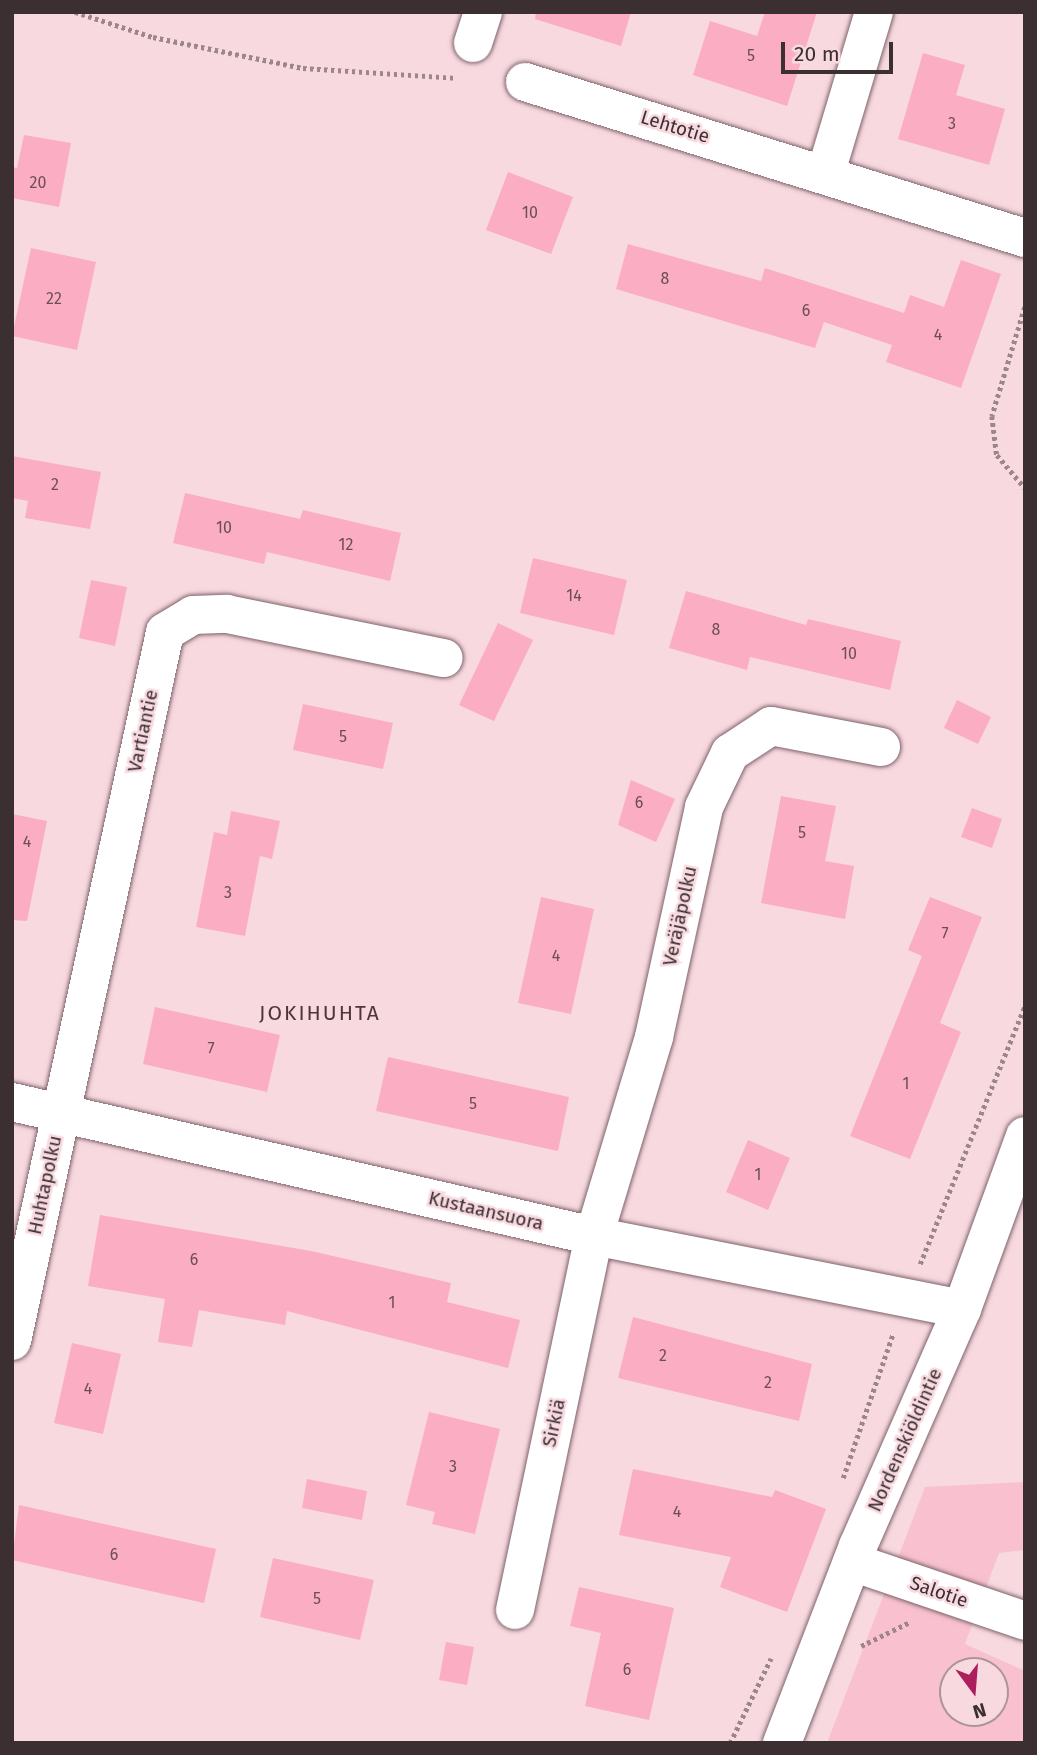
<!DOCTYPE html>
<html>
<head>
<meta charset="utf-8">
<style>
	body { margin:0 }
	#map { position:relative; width:1037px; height:1755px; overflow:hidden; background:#f8d9e0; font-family:"Fira Sans",sans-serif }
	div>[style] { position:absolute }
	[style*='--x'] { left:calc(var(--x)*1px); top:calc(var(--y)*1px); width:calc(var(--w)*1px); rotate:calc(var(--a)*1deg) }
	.green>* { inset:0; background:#f9c1d0 }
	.building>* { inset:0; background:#fbadc3 }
	.path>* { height:4.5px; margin-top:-2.25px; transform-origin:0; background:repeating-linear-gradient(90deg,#9c868b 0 3.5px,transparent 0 7px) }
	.roads { filter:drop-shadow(0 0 2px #7e636a) drop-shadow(0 0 2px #7e636a) }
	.minor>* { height:38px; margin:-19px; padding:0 19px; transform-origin:19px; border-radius:19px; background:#fff }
	.secondary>* { height:38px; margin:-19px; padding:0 19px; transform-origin:19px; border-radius:19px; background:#fff }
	span { translate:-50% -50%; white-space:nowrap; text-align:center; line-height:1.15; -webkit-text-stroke:5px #f8d9e0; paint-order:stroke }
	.number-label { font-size:16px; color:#6b4e56 }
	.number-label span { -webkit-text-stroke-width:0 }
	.street-label { font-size:19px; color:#3b2f32 }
	.neighbourhood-label { font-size:21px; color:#4e363d; letter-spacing:2px }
	.frame { position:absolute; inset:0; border:14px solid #3b2f32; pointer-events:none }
	.north { position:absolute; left:939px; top:1657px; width:70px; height:70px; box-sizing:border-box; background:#f8d9e0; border:2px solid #ac959a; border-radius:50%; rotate:164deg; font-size:19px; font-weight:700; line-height:28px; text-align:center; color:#3b2f32 }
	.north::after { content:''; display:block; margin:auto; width:24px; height:32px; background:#ac1f5c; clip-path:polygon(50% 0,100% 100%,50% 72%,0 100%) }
	.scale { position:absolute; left:781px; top:42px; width:112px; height:32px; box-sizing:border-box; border:4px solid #3b2f32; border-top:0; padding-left:9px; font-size:21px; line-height:24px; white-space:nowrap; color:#3b2f32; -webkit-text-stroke:5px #f8d9e0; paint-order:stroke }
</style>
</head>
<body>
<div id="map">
	<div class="green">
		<i style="clip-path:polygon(evenodd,1025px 1482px,1025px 1550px,999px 1553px,965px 1644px,1025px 1671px,1025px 1743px,827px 1743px,925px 1487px,1025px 1482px,953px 1671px,995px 1671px,995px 1713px,953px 1713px,953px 1671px)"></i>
	</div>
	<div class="building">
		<i style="clip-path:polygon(536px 12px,631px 12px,621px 46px,535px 19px)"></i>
		<i style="clip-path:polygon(765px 12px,817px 12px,787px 106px,693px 75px,710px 21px,757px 36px)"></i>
		<i style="clip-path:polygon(923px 53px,965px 65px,956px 95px,1005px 109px,989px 165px,898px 139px)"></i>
		<i style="clip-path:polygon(24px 135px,71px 143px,59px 207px,12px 198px,12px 167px,17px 168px)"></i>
		<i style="clip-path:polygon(508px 172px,573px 197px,551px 254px,486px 230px)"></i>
		<i style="clip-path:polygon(628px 244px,761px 281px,765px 268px,904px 313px,910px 295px,944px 307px,961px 260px,1001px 274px,961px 388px,886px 362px,892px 345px,824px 322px,815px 348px,616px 289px)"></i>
		<i style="clip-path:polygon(31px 248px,96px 262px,77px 350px,12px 336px)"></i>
		<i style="clip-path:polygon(12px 456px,101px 472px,90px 529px,25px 518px,28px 501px,12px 498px)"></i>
		<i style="clip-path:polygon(185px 493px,300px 519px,303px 510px,401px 533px,390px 581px,267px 552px,264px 564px,173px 543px)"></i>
		<i style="clip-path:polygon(533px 558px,627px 580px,614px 635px,520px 613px)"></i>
		<i style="clip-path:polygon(91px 580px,127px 587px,115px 646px,79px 638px)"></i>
		<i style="clip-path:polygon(686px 591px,806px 625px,808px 619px,901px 641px,890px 690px,750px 657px,747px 670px,669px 648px)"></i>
		<i style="clip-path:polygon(498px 623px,533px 640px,494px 721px,459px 705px)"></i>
		<i style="clip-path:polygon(957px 700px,991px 717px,978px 744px,944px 728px)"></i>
		<i style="clip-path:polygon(303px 704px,393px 723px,383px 769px,293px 750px)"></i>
		<i style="clip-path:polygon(631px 780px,675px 799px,656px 842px,618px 825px)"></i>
		<i style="clip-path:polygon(781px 796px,836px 806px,825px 861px,854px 866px,845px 919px,761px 903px)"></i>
		<i style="clip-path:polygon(972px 808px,1002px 819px,992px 848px,961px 837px)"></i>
		<i style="clip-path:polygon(231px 811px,280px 821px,272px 859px,260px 856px,245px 936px,196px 927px,214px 832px,227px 835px)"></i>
		<i style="clip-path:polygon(12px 814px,47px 821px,27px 921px,12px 920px)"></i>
		<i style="clip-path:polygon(541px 897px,594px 909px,571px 1014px,518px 1003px)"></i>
		<i style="clip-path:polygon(930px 897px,982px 917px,940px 1023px,961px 1032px,910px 1159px,850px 1136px,922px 956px,908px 950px)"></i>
		<i style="clip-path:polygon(155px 1007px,280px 1035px,267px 1092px,143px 1064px)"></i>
		<i style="clip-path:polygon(388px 1057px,569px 1097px,558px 1151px,376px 1111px)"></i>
		<i style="clip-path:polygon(748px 1140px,790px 1158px,768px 1210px,726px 1192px)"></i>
		<i style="clip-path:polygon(100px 1215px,311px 1251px,451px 1283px,447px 1302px,520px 1320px,508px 1368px,287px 1311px,285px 1325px,199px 1310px,192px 1347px,158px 1342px,165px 1299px,88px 1286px)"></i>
		<i style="clip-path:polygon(633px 1317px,812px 1364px,799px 1421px,618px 1378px)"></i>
		<i style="clip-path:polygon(72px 1343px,121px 1354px,103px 1434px,54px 1423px)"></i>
		<i style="clip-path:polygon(429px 1412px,500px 1429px,475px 1534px,432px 1524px,435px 1512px,406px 1505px)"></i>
		<i style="clip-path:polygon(633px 1469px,772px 1497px,775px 1490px,826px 1509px,787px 1612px,720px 1587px,731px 1557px,619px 1535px)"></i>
		<i style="clip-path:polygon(307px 1479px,367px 1491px,362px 1520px,302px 1508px)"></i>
		<i style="clip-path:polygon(19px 1505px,216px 1549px,204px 1603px,12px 1560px)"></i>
		<i style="clip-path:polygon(273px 1558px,374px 1580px,360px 1640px,260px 1617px)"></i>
		<i style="clip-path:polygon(579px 1587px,674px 1608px,649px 1720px,585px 1706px,601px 1633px,570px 1626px)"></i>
		<i style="clip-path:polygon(446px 1642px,474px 1647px,467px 1685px,439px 1680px)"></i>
	</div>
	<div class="path">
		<i style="--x:75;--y:12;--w:82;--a:17.8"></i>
		<i style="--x:153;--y:37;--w:153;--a:11.7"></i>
		<i style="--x:303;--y:68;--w:153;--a:3.7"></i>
		<i style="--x:1025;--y:307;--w:114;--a:106.8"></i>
		<i style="--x:992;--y:416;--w:39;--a:83"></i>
		<i style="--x:997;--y:455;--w:43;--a:49.7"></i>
		<i style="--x:920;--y:1264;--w:279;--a:-67.9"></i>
		<i style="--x:843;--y:1478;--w:152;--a:-70.9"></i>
		<i style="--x:861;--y:1646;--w:55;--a:-26.1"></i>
		<i style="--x:730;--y:1743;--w:94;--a:-64.2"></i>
	</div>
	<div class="roads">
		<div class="minor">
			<i style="--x:473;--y:43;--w:33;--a:-72"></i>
			<i style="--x:525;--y:82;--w:524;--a:17.33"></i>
			<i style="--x:826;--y:172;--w:167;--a:-73.3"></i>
			<i style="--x:12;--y:1102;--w:597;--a:12.97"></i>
			<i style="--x:594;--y:1236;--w:375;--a:11.2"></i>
			<i style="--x:12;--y:1341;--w:725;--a:-77.82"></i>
			<i style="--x:165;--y:632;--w:33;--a:-31"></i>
			<i style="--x:193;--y:615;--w:34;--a:-2"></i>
			<i style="--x:227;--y:614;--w:221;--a:11.5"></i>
			<i style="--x:852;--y:1562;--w:183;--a:18.8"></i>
			<i style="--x:515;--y:1610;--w:382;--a:-78.1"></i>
			<i style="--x:594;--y:1236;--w:208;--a:-73.2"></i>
			<i style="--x:654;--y:1037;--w:235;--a:-77.7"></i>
			<i style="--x:704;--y:807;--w:60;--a:-64.3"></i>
			<i style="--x:730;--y:753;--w:49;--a:-33.4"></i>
			<i style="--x:771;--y:726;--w:112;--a:10.8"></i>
		</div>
		<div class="secondary">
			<i style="--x:782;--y:1743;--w:211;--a:-68.9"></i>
			<i style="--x:858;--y:1546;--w:259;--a:-66.3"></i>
			<i style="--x:962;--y:1309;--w:184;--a:-70"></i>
		</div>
	</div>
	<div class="number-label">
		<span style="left:751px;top:56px">5</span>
		<span style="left:952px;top:124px">3</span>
		<span style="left:38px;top:183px">20</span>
		<span style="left:530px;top:213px">10</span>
		<span style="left:665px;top:279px">8</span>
		<span style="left:54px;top:299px">22</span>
		<span style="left:806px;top:311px">6</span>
		<span style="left:938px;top:335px">4</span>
		<span style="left:55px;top:485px">2</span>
		<span style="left:224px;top:528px">10</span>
		<span style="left:346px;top:545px">12</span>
		<span style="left:574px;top:596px">14</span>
		<span style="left:716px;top:630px">8</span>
		<span style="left:849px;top:654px">10</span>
		<span style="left:343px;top:737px">5</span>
		<span style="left:639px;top:803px">6</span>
		<span style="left:802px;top:833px">5</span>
		<span style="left:27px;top:842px">4</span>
		<span style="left:228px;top:893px">3</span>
		<span style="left:945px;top:934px">7</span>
		<span style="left:556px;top:956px">4</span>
		<span style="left:211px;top:1049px">7</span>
		<span style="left:906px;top:1084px">1</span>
		<span style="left:473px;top:1104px">5</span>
		<span style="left:758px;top:1175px">1</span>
		<span style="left:194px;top:1260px">6</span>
		<span style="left:392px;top:1303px">1</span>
		<span style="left:663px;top:1356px">2</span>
		<span style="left:768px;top:1383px">2</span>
		<span style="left:88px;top:1389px">4</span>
		<span style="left:453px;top:1467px">3</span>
		<span style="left:677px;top:1512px">4</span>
		<span style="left:114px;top:1555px">6</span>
		<span style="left:317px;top:1599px">5</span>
		<span style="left:627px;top:1670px">6</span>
	</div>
	<div class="street-label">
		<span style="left:675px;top:127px;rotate:17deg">Lehtotie</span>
		<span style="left:143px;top:731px;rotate:-78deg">Vartiantie</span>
		<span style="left:680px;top:916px;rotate:-78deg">Veräjäpolku</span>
		<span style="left:45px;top:1185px;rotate:-78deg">Huhtapolku</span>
		<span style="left:486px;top:1211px;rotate:13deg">Kustaansuora</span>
		<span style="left:554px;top:1423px;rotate:-78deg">Sirkiä</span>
		<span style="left:905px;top:1440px;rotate:-66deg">Nordenskiöldintie</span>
		<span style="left:939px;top:1592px;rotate:19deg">Salotie</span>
	</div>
	<div class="neighbourhood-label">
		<span style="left:320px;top:1013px">JOKIHUHTA</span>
	</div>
	<div class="frame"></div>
	<div class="north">N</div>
	<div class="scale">20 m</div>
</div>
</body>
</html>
